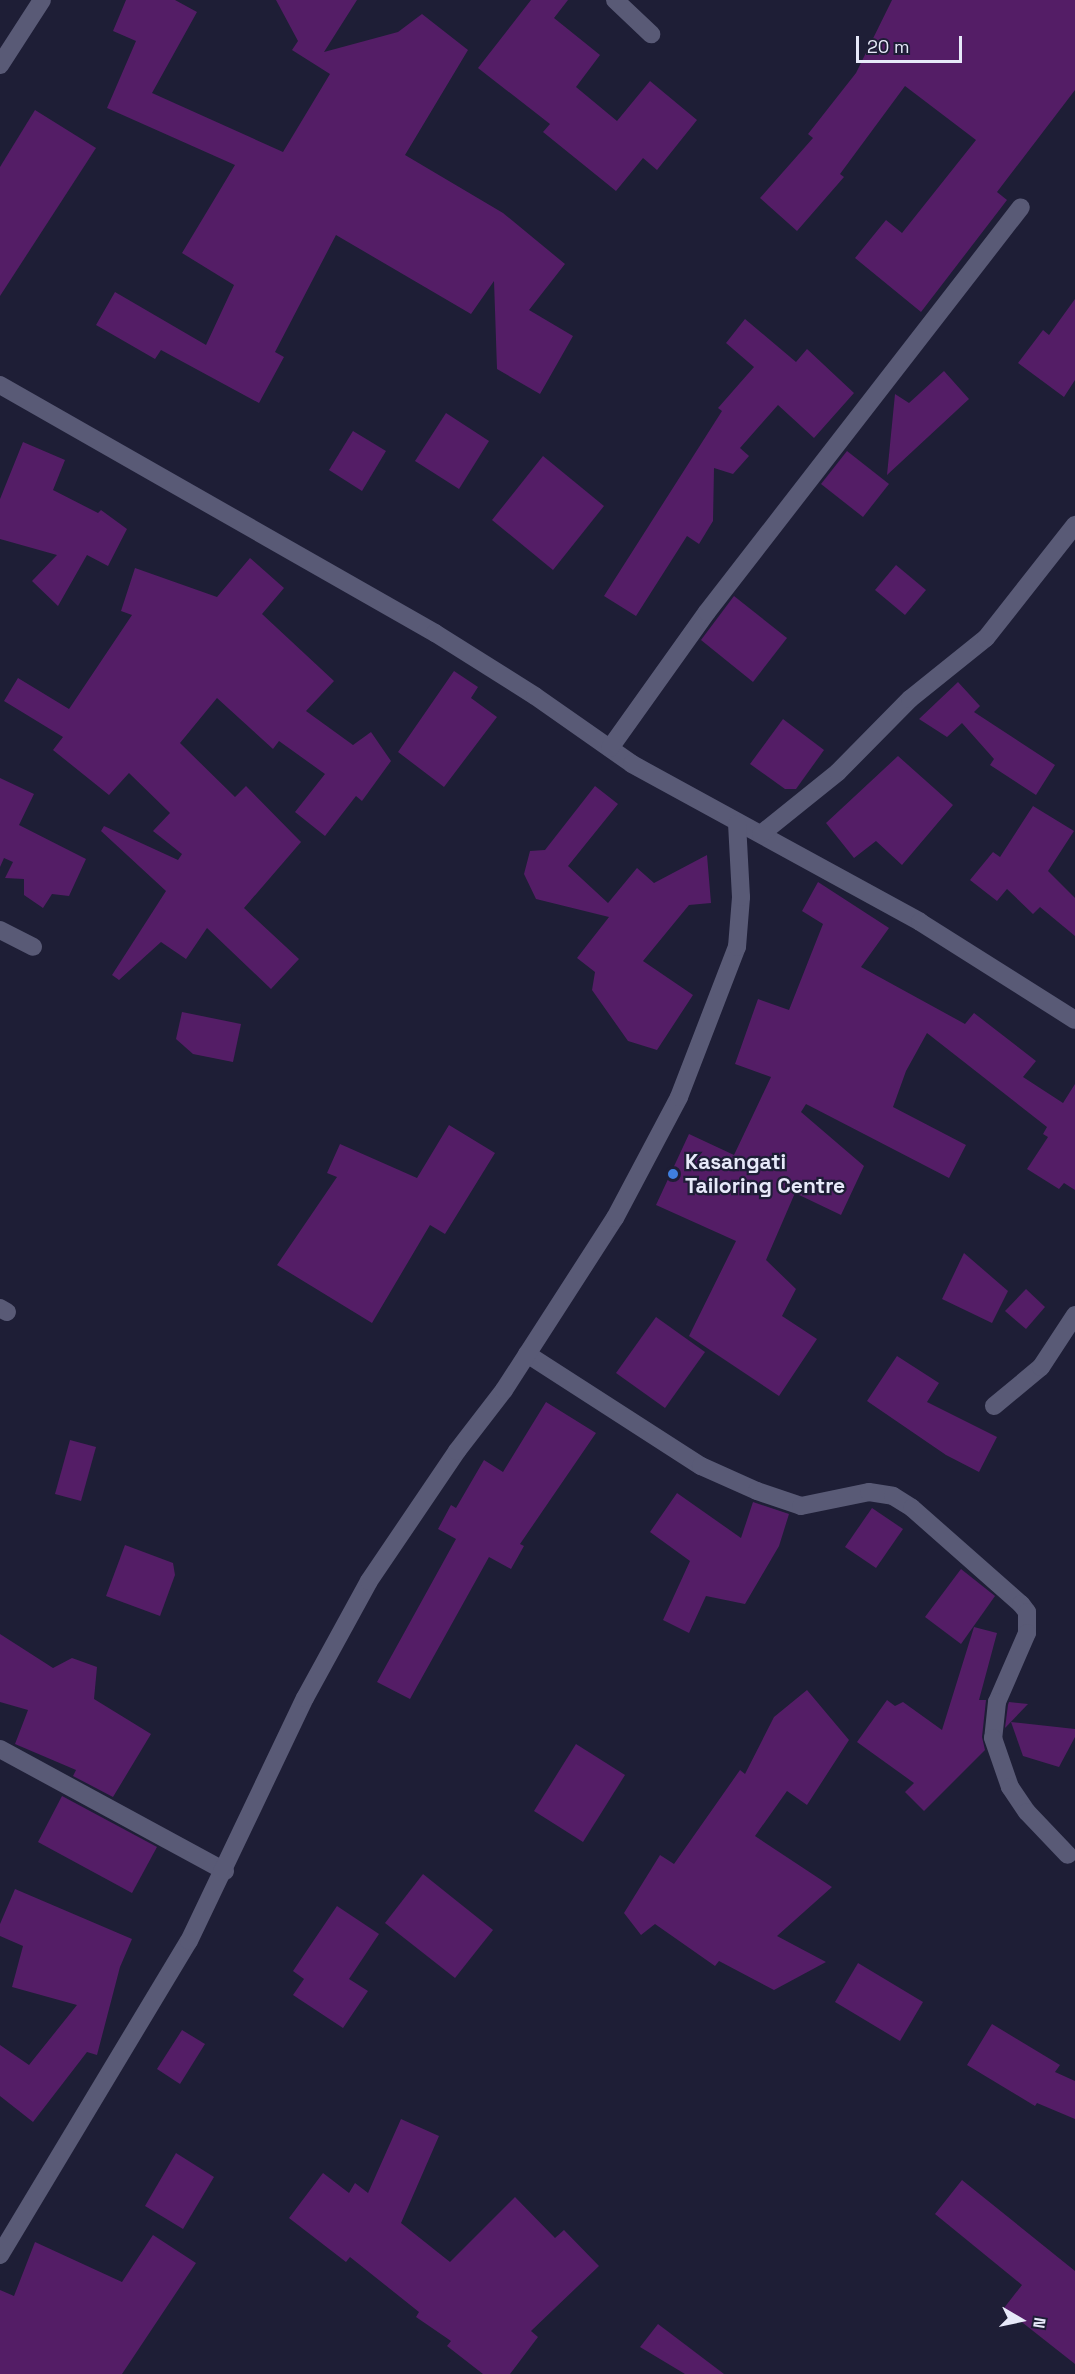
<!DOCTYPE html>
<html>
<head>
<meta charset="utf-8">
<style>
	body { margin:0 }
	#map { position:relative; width:1075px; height:2374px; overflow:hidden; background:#1e1e36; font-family:"Space Grotesk",sans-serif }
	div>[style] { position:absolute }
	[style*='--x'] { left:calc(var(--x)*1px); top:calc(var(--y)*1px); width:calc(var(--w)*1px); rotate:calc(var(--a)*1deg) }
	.building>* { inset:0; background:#541d66 }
	.minor>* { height:18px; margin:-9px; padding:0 9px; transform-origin:9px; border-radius:9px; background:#595a76 }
	.dots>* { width:16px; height:16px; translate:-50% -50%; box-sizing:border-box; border:3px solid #1e1e36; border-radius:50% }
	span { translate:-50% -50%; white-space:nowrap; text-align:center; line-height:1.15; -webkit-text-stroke:4.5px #1e1e36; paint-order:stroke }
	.poi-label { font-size:21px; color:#e7e9f9; font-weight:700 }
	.left { translate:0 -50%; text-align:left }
	.north { position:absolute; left:991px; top:2290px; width:60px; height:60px; -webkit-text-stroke:4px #1e1e36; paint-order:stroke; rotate:99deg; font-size:16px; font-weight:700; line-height:24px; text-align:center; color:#e7e9f9 }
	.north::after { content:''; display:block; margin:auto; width:21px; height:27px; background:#e7e9f9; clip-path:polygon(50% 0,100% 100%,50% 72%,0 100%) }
	.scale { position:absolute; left:856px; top:36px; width:106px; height:27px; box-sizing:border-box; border:3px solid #e7e9f9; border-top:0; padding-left:8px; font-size:18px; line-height:21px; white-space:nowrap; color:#e7e9f9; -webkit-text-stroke:4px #1e1e36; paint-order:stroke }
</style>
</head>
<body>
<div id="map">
	<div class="building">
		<i style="clip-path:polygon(126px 0,175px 0,197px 12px,152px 93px,283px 152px,330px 74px,292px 50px,298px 41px,276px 0,357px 0,324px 52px,398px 32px,422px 14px,468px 50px,405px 155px,503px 213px,565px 264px,529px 310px,573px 336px,540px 394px,497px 369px,494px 281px,471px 314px,336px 235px,275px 352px,284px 357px,259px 403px,161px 350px,155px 359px,96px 325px,115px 292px,206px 345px,234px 285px,182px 253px,235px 165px,107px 108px,136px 41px,113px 31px)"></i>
		<i style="clip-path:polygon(531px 0,568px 0,554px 18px,600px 55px,576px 87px,617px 121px,650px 81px,697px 120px,657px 170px,643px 158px,616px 191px,543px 132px,550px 124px,478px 68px)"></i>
		<i style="clip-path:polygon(892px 0,1075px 0,1075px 90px,997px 192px,1007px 200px,921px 312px,855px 258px,886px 220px,902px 233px,976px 140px,905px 86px,840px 174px,844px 177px,797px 231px,760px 198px,813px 138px,808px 134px,856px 73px)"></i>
		<i style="clip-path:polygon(35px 110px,96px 148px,0 296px,0 167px)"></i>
		<i style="clip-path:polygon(1075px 299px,1075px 380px,1064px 397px,1018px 363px,1043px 330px,1049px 335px)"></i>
		<i style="clip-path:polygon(745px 319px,796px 362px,807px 349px,854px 393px,814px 438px,778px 405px,740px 448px,749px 456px,733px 474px,714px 468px,713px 521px,699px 544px,687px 536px,636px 616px,604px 596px,722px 411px,718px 408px,754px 367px,726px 343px)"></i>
		<i style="clip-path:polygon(944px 371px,969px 399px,887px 475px,895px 394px,909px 403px)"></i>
		<i style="clip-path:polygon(446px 413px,489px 441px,459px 489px,415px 461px)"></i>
		<i style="clip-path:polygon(353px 431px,386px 451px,362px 491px,329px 470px)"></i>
		<i style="clip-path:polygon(23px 442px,65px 460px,53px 490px,98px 513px,101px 510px,127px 529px,108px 566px,87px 555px,58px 606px,32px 581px,57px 555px,0 539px,0 499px)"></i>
		<i style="clip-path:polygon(847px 451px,889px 484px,863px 517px,821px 484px)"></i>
		<i style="clip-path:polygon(543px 456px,604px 506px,553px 570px,492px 520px)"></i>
		<i style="clip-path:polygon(250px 558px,284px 588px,262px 614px,334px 681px,306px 711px,353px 745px,371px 732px,391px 761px,362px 801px,356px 796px,325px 836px,295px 812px,325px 774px,279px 741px,273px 749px,217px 698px,180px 743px,235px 797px,246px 786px,301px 842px,244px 908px,299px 959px,271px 989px,207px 928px,186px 959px,161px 942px,119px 980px,112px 975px,166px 891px,101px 831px,104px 826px,178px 860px,182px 854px,153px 831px,170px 813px,129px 773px,109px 795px,53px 750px,63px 737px,4px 701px,18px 678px,69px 709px,132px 615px,121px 611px,135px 568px,217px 597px)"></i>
		<i style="clip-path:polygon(896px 565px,926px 590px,905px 615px,875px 590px)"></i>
		<i style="clip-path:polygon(734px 596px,787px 638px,753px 682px,701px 640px)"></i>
		<i style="clip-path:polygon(454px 671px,478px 687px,471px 698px,497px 717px,444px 787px,398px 752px)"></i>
		<i style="clip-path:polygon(958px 682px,980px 706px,974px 712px,1055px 765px,1036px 795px,990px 765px,994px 759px,962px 723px,947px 737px,919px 719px)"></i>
		<i style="clip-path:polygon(783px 719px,824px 750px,796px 789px,785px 789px,750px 764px)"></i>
		<i style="clip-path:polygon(898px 756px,953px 805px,902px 865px,876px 841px,854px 858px,826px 823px)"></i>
		<i style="clip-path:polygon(0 778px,34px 794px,19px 825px,86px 859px,69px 896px,52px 894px,43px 908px,24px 895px,24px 879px,5px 878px,13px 862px,4px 858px,0 867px)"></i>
		<i style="clip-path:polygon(595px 786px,618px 804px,568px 866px,608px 903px,637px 868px,654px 883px,707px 855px,711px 903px,689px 905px,643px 961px,693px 995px,657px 1050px,628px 1041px,592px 990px,595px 972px,577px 958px,609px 917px,536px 899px,524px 874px,530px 851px,545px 850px)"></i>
		<i style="clip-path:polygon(1033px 806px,1074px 831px,1048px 871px,1075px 898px,1075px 936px,1040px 907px,1033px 914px,1007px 889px,997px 901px,970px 880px,993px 852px,1000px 857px)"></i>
		<i style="clip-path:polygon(818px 882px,889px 928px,861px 967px,965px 1024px,974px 1013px,1036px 1061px,1023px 1077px,1063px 1103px,1075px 1084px,1075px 1190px,1064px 1183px,1059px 1189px,1027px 1169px,1048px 1137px,1043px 1134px,1047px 1127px,927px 1033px,906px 1071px,893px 1107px,966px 1145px,949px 1178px,806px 1104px,801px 1112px,864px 1166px,841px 1215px,795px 1193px,766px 1260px,796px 1289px,782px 1316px,817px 1339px,779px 1396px,689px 1336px,736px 1241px,656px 1205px,689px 1134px,734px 1155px,771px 1077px,735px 1064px,758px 999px,789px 1010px,823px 924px,802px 911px)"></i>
		<i style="clip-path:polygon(182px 1012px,241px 1024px,233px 1062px,193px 1054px,176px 1039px)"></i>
		<i style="clip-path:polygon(449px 1125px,495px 1153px,445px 1234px,430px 1225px,372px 1323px,277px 1265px,337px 1177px,327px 1173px,340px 1144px,417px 1178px)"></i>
		<i style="clip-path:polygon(964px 1253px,1008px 1291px,992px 1323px,942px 1299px)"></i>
		<i style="clip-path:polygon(1026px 1289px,1045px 1307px,1026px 1329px,1005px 1311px)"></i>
		<i style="clip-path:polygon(656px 1317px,705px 1352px,665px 1408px,616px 1373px)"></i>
		<i style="clip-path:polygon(897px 1356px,939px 1383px,927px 1402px,997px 1437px,979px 1472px,946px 1455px,867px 1401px)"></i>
		<i style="clip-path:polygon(546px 1402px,596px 1433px,520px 1544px,524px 1546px,511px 1569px,489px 1557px,410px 1699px,377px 1682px,456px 1539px,438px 1529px,451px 1505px,456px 1508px,484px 1460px,503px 1472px)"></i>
		<i style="clip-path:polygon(70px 1440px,96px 1447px,81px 1501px,55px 1494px)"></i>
		<i style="clip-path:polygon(677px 1493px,741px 1538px,753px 1502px,789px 1514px,779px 1546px,745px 1604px,706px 1596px,689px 1633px,663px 1620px,690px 1561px,650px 1532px)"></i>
		<i style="clip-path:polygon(872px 1508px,903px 1529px,876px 1568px,845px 1547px)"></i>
		<i style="clip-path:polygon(125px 1545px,173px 1563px,175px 1575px,160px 1616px,106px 1596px)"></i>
		<i style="clip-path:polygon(961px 1569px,995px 1596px,961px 1644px,925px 1617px)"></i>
		<i style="clip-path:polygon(974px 1627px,997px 1633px,979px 1700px,986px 1700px,982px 1737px,985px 1750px,924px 1811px,905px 1792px,914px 1783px,857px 1742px,887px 1700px,895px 1706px,903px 1702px,942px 1730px)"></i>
		<i style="clip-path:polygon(0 1634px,53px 1668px,72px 1658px,97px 1667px,94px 1699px,151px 1734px,113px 1797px,73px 1776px,76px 1770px,15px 1744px,28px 1710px,0 1702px)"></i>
		<i style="clip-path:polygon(807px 1690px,849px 1740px,807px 1805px,787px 1791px,755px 1836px,832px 1887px,777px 1936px,826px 1962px,774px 1990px,719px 1961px,715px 1966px,655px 1924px,641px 1935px,624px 1913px,660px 1855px,674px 1864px,740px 1770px,745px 1774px,774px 1717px)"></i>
		<i style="clip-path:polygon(1009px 1702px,1028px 1704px,1005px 1728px,1008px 1705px)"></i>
		<i style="clip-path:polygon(1011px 1722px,1075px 1729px,1075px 1737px,1059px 1767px,1023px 1756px)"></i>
		<i style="clip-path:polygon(576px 1744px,625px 1775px,583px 1842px,534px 1811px)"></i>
		<i style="clip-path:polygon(62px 1796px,157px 1847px,132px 1893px,38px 1842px)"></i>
		<i style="clip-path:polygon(423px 1874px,493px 1930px,455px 1978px,385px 1923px)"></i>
		<i style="clip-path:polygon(15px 1889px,132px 1939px,120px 1967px,97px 2055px,87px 2052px,33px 2122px,0 2096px,0 2045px,29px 2065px,77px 2005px,12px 1987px,23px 1946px,0 1936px,0 1924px)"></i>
		<i style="clip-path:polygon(337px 1906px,379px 1934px,349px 1979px,368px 1991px,343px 2028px,293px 1995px,304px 1979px,293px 1971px)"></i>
		<i style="clip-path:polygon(858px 1963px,923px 2002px,900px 2041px,835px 2002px)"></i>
		<i style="clip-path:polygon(992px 2024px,1060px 2065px,1055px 2072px,1075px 2081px,1075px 2119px,1037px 2103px,1035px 2106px,967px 2065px)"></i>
		<i style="clip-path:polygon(182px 2030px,205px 2044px,180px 2084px,157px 2069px)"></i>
		<i style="clip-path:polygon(401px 2119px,439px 2136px,401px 2223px,450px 2262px,515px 2197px,555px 2238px,564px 2230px,599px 2266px,531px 2331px,538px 2337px,510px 2374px,483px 2374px,447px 2346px,451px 2341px,416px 2317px,419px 2312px,350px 2257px,346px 2262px,289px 2218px,323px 2173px,349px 2193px,355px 2183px,368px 2193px)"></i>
		<i style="clip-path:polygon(176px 2153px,214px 2177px,183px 2229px,145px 2206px)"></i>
		<i style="clip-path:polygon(962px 2180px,1075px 2271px,1075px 2364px,1004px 2308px,1022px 2285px,935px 2214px)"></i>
		<i style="clip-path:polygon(153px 2235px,196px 2263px,122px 2374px,0 2374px,0 2290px,14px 2296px,35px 2242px,122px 2282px)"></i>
		<i style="clip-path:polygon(658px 2324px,724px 2374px,685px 2374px,640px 2347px)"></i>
	</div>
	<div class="minor">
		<i style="--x:615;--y:0;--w:50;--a:43.4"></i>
		<i style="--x:0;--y:65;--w:77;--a:-57.1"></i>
		<i style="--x:0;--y:385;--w:501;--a:29.69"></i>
		<i style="--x:435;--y:633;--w:118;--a:32.2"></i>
		<i style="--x:535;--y:696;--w:118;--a:35"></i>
		<i style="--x:632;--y:764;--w:328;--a:28.7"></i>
		<i style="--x:920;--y:922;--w:183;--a:32.3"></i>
		<i style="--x:610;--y:748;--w:167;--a:-54.5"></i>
		<i style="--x:707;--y:612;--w:512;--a:-52.21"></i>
		<i style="--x:761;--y:834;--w:99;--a:-38.8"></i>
		<i style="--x:838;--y:772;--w:103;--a:-45.4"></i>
		<i style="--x:910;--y:699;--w:97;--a:-38.8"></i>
		<i style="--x:986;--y:638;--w:144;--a:-51.8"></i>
		<i style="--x:0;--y:930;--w:37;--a:27"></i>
		<i style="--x:0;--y:1308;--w:8;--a:30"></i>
		<i style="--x:527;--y:1354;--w:207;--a:32.8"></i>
		<i style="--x:701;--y:1466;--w:61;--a:24.1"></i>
		<i style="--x:757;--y:1491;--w:46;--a:18.8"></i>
		<i style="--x:801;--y:1506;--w:69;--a:-11.6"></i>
		<i style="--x:869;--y:1492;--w:24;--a:9"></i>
		<i style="--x:893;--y:1496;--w:22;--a:32"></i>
		<i style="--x:912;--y:1508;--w:145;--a:41.4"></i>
		<i style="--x:1021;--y:1604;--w:10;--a:53"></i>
		<i style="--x:1027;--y:1612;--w:21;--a:90"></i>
		<i style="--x:1027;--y:1633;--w:75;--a:113.5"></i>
		<i style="--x:997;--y:1702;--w:36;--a:96"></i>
		<i style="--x:993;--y:1738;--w:52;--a:70.9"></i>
		<i style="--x:1010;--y:1787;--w:30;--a:56"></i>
		<i style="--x:1027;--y:1812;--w:59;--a:46.4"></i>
		<i style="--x:994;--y:1406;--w:61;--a:-39.7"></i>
		<i style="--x:1041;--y:1367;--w:62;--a:-56.8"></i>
		<i style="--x:0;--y:1749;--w:256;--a:28.5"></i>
		<i style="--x:0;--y:2255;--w:366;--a:-59"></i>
		<i style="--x:189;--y:1941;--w:269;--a:-64.5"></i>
		<i style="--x:305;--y:1698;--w:133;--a:-61.3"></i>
		<i style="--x:369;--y:1581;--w:157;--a:-55.9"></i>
		<i style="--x:457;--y:1451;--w:77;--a:-52.4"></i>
		<i style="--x:504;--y:1390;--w:205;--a:-57.2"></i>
		<i style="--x:615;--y:1218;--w:137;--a:-62.1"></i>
		<i style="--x:679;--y:1097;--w:161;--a:-68.9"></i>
		<i style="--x:737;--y:947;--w:50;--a:-85.4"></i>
		<i style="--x:741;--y:897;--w:73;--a:-93.1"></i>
	</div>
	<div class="dots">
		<i style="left:673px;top:1174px;background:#3f7fe0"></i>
	</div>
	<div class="poi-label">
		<span class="left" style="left:685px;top:1174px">Kasangati<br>Tailoring Centre</span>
	</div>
	<div class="north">N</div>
	<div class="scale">20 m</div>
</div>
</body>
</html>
